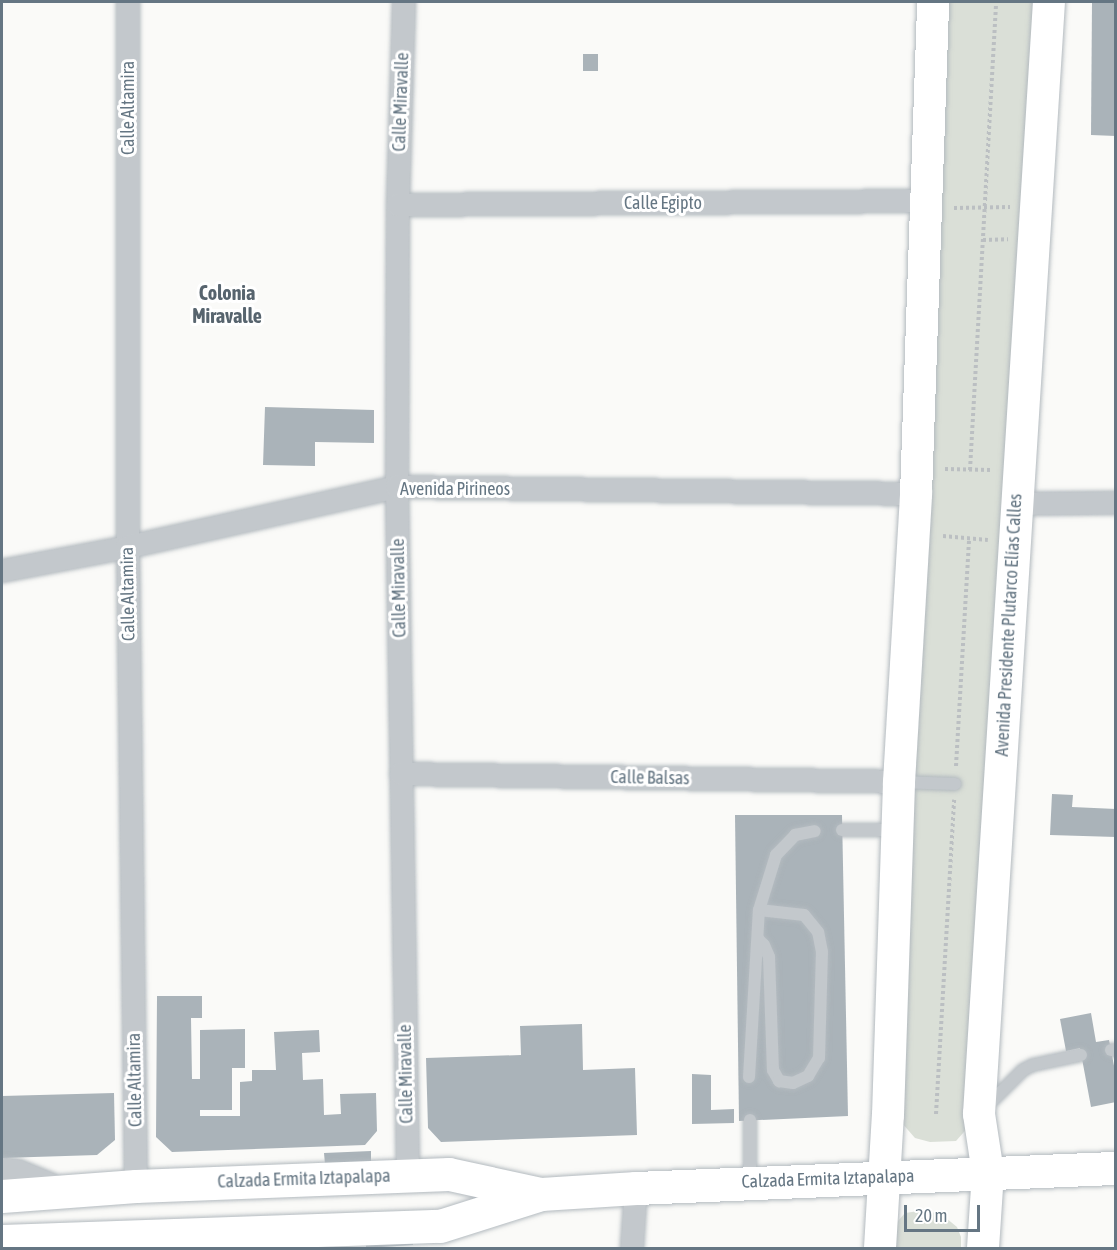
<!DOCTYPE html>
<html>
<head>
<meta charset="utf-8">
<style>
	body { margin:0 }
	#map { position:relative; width:1117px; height:1250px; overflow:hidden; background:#fafaf8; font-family:"Asap Condensed",sans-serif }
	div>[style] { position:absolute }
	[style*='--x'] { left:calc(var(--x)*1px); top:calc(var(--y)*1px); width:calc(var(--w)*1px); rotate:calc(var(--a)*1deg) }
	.green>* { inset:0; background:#dadfd7 }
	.building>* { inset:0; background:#aab3b9 }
	.path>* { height:4px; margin-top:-2px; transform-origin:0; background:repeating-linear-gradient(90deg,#bbbfc2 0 3px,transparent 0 6px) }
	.roads { filter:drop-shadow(0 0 2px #b3babf) drop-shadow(0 0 2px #b3babf) }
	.lane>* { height:12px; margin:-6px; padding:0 6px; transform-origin:6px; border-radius:6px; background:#c3c8cc }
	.street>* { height:22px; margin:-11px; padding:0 11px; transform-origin:11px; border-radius:11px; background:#c3c8cc }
	.secondary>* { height:32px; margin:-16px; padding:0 16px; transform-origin:16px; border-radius:16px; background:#fff }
	.primary>* { height:33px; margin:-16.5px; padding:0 16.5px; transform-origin:16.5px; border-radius:16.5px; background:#fff }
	span { translate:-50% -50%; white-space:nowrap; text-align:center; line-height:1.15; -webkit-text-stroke:6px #fff; paint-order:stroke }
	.street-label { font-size:18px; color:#657683 }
	.neighbourhood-label { font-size:20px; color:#57646e; font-weight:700 }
	.frame { position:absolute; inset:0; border:3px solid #657683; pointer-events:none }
	.scale { position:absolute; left:904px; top:1205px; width:76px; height:27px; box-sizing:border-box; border:3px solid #657683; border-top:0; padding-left:8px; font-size:18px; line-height:21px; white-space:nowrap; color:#657683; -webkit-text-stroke:4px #fff; paint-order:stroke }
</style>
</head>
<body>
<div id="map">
	<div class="green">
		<i style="clip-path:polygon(943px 2px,1041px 2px,971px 1124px,956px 1141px,930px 1142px,915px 1138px,901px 1122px)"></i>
		<i style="clip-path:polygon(919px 1211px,930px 1211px,946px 1218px,957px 1227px,961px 1237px,961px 1248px,891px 1248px,893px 1230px,898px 1221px,905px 1213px)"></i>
	</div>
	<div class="building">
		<i style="clip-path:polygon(1092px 2px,1116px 2px,1116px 136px,1091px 135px)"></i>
		<i style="clip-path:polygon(583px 54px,598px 54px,598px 71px,583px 71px)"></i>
		<i style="clip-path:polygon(265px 407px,374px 410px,374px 443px,315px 442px,315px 466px,263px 465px)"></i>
		<i style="clip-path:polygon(1052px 794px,1073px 795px,1072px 807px,1116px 809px,1116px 837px,1050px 835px)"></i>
		<i style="clip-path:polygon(735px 815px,842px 815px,848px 1116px,739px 1121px)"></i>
		<i style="clip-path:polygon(157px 996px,202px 996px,202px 1018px,191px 1018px,192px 1079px,200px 1079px,200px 1030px,245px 1029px,245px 1068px,232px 1068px,232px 1110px,200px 1110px,200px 1116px,240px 1116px,240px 1082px,252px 1081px,252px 1070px,276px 1070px,274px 1032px,319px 1030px,320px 1052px,302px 1053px,303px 1080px,323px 1079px,324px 1115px,341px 1114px,340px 1094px,376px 1093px,377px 1131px,365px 1145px,172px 1152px,156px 1137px)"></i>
		<i style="clip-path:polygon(1091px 1013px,1096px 1042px,1109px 1040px,1116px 1076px,1116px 1102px,1091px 1107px,1080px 1048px,1066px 1051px,1060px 1019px)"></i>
		<i style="clip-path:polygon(582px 1024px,583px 1070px,635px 1068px,637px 1135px,441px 1142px,428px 1128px,426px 1058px,521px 1055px,520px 1026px)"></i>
		<i style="clip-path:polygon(692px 1074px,711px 1075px,711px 1110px,734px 1109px,734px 1123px,692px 1124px)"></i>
		<i style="clip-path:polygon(114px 1093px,115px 1140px,97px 1155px,2px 1158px,2px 1096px)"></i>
		<i style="clip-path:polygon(371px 1151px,371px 1162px,325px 1164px,324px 1153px)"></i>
		<i style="clip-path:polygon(412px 1234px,413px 1245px,366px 1248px,366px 1237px)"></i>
	</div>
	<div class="path">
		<i style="--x:954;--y:208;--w:56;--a:-1"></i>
		<i style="--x:983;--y:240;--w:25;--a:-2"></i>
		<i style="--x:945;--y:469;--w:46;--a:1.2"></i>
		<i style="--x:970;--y:470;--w:469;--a:-86.8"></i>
		<i style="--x:943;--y:536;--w:45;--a:5.1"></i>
		<i style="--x:956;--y:766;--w:227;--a:-86.7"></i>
		<i style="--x:936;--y:1114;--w:315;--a:-86.7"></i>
	</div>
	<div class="roads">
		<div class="lane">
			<i style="--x:899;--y:782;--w:56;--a:2"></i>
			<i style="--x:842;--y:830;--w:55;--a:0"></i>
			<i style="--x:758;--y:939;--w:8;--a:45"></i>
			<i style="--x:764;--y:945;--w:13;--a:67"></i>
			<i style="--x:769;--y:957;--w:113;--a:88"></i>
			<i style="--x:773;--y:1070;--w:13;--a:61"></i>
			<i style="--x:779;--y:1081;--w:14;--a:8"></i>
			<i style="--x:793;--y:1083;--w:17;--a:-25"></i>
			<i style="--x:808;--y:1076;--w:21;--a:-59"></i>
			<i style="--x:819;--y:1058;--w:106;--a:-88.4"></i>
			<i style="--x:822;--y:952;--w:20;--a:-101"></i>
			<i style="--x:818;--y:932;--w:22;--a:-129"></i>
			<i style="--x:804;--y:915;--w:45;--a:-173.7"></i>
			<i style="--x:1111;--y:1050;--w:5;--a:0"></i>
			<i style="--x:749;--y:1077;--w:167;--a:-86.6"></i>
			<i style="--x:759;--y:910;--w:58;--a:-72.8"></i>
			<i style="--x:776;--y:855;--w:28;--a:-46"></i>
			<i style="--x:795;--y:835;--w:20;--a:-11"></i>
			<i style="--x:986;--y:1107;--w:52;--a:-45"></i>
			<i style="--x:1023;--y:1070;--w:11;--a:-27"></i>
			<i style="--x:1033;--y:1065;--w:49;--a:-11.8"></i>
			<i style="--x:750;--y:1182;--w:62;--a:-90"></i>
		</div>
		<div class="street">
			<i style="--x:128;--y:2;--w:545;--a:90"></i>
			<i style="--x:128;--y:547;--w:639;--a:89.28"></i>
			<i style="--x:404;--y:2;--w:203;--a:91.7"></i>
			<i style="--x:398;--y:205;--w:282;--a:90.2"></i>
			<i style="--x:397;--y:487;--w:688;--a:89.08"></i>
			<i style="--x:398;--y:205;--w:529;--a:-0.43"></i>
			<i style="--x:1017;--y:504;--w:99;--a:-0.6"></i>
			<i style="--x:2;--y:571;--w:128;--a:-10.8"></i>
			<i style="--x:128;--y:547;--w:276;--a:-12.6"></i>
			<i style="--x:397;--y:487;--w:519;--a:0.77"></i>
			<i style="--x:401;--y:774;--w:498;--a:0.9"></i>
			<i style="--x:2;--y:1169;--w:16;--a:7"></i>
			<i style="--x:18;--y:1171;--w:48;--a:22.2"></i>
			<i style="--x:632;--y:1248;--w:60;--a:-86.2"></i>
		</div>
		<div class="secondary">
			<i style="--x:880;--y:1248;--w:133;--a:-86.6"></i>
			<i style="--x:888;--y:1115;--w:333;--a:-88.1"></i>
			<i style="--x:899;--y:782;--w:289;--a:-86.6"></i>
			<i style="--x:916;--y:494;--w:492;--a:-88"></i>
			<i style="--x:983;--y:1248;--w:75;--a:-86.2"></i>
			<i style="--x:988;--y:1173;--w:60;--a:-98.7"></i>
			<i style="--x:979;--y:1114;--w:1114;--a:-86.4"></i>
		</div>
		<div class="primary">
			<i style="--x:2;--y:1196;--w:134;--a:-4.3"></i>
			<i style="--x:136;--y:1186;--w:313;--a:-2.2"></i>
			<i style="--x:449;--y:1174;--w:93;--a:12.4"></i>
			<i style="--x:2;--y:1241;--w:438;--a:-2"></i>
			<i style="--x:440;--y:1226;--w:106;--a:-17.6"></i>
			<i style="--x:541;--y:1194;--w:95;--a:-3.6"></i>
			<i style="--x:636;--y:1188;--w:480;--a:-2.4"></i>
		</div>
	</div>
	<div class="street-label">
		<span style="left:401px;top:102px;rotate:-88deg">Calle Miravalle</span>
		<span style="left:128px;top:108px;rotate:-90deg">Calle Altamira</span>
		<span style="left:663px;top:203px">Calle Egipto</span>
		<span style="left:455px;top:489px">Avenida Pirineos</span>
		<span style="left:399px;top:588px;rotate:-91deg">Calle Miravalle</span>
		<span style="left:128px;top:594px;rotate:-91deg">Calle Altamira</span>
		<span style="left:1009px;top:625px;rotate:-87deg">Avenida Presidente Plutarco Elías Calles</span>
		<span style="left:650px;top:778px;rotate:1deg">Calle Balsas</span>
		<span style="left:406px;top:1074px;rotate:-91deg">Calle Miravalle</span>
		<span style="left:135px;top:1080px;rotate:-91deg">Calle Altamira</span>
		<span style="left:304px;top:1179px;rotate:-2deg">Calzada Ermita Iztapalapa</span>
		<span style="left:828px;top:1179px;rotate:-2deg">Calzada Ermita Iztapalapa</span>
	</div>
	<div class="neighbourhood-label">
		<span style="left:227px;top:304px">Colonia<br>Miravalle</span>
	</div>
	<div class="frame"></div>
	<div class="scale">20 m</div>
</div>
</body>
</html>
